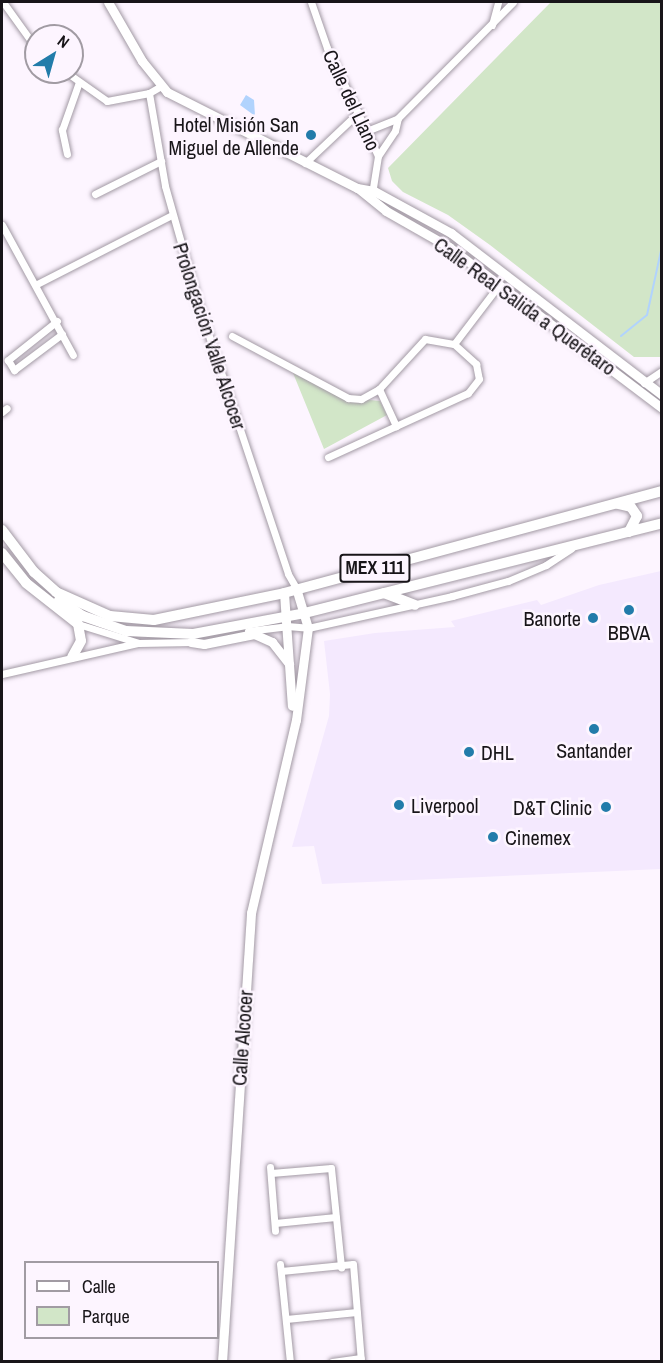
<!DOCTYPE html>
<html>
<head>
<meta charset="utf-8">
<style>
	body { margin:0 }
	#map { position:relative; width:663px; height:1363px; overflow:hidden; background:#fdf5ff; font-family:"Archivo Narrow",sans-serif }
	div>[style] { position:absolute }
	[style*='--x'] { left:calc(var(--x)*1px); top:calc(var(--y)*1px); width:calc(var(--w)*1px); rotate:calc(var(--a)*1deg) }
	.commercial>* { inset:0; background:#f4e9fe }
	.green>* { inset:0; background:#d2e6c8 }
	.water>* { inset:0; background:#b1d3fd }
	.stream>* { height:2px; margin:-1px; padding:0 1px; transform-origin:1px; border-radius:1px; background:#b1d3fd }
	.roads { filter:drop-shadow(0 0 2px #a39aa5) drop-shadow(0 0 2px #a39aa5) }
	.minor>* { height:7px; margin:-3.5px; padding:0 3.5px; transform-origin:3.5px; border-radius:3.5px; background:#fff }
	.tertiary>* { height:9px; margin:-4.5px; padding:0 4.5px; transform-origin:4.5px; border-radius:4.5px; background:#fff }
	.primary>* { height:10px; margin:-5px; padding:0 5px; transform-origin:5px; border-radius:5px; background:#fff }
	.dots>* { width:16px; height:16px; translate:-50% -50%; box-sizing:border-box; border:3px solid #fdf5ff; border-radius:50% }
	span { translate:-50% -50%; white-space:nowrap; text-align:center; line-height:1.15; -webkit-text-stroke:5px #fdf5ff; paint-order:stroke }
	.shield-label span { padding:2px 4px; background:#fdf5ff; border:2px solid; border-radius:4px; -webkit-text-stroke-width:0 }
	.shield-label { font-size:18px; color:#181519; font-weight:700 }
	.street-label { font-size:20px; color:#181519 }
	.poi-label { font-size:20px; color:#181519 }
	.right { translate:-100% -50%; text-align:right }
	.left { translate:0 -50%; text-align:left }
	.frame { position:absolute; inset:0; border:3px solid #181519; pointer-events:none }
	.legend { position:absolute; left:24px; top:1261px; width:195px; height:78px; box-sizing:border-box; background:#fdf5ff; border:2px solid #a19ba3; margin:0; padding:8px 10px; list-style:none; font-size:18px; color:#181519 }
	.legend li { display:flex; align-items:center; gap:12px; height:30px }
	.legend b { width:30px; border:2px solid #a19ba3 }
	.north { position:absolute; left:24px; top:24px; width:60px; height:60px; box-sizing:border-box; background:#fdf5ff; border:2px solid #a19ba3; border-radius:50%; rotate:37deg; font-size:16px; font-weight:700; line-height:24px; text-align:center; color:#181519 }
	.north::after { content:''; display:block; margin:auto; width:21px; height:27px; background:#227caa; clip-path:polygon(50% 0,100% 100%,50% 72%,0 100%) }
</style>
</head>
<body>
<div id="map">
	<div class="commercial">
		<i style="clip-path:polygon(661px 571px,661px 869px,322px 884px,314px 846px,292px 847px,329px 716px,330px 694px,324px 641px,375px 633px,455px 627px,451px 621px,537px 600px,541px 605px,599px 585px)"></i>
	</div>
	<div class="green">
		<i style="clip-path:polygon(551px 2px,661px 2px,661px 357px,634px 357px,490px 245px,448px 215px,403px 192px,392px 181px,388px 168px)"></i>
		<i style="clip-path:polygon(293px 373px,340px 397px,380px 401px,387px 415px,324px 449px)"></i>
	</div>
	<div class="water">
		<i style="clip-path:polygon(246px 95px,254px 100px,255px 116px,240px 105px)"></i>
	</div>
	<div class="stream">
		<i style="--x:621;--y:336;--w:33;--a:-39"></i>
		<i style="--x:647;--y:315;--w:71;--a:-77.7"></i>
	</div>
	<div class="roads">
		<div class="minor">
			<i style="--x:3;--y:2;--w:57;--a:54.3"></i>
			<i style="--x:311;--y:2;--w:49;--a:70.8"></i>
			<i style="--x:327;--y:48;--w:119;--a:64.7"></i>
			<i style="--x:378;--y:156;--w:38;--a:99"></i>
			<i style="--x:492;--y:25;--w:24;--a:-75"></i>
			<i style="--x:66;--y:72;--w:50;--a:35.3"></i>
			<i style="--x:107;--y:101;--w:43;--a:-10.8"></i>
			<i style="--x:149;--y:93;--w:14;--a:-30"></i>
			<i style="--x:149;--y:93;--w:94;--a:80.2"></i>
			<i style="--x:165;--y:186;--w:125;--a:74.2"></i>
			<i style="--x:199;--y:306;--w:282;--a:71.6"></i>
			<i style="--x:288;--y:574;--w:16;--a:60"></i>
			<i style="--x:369;--y:130;--w:31;--a:-22"></i>
			<i style="--x:67;--y:154;--w:25;--a:-102"></i>
			<i style="--x:62;--y:130;--w:51;--a:-70.5"></i>
			<i style="--x:378;--y:156;--w:30;--a:-56"></i>
			<i style="--x:395;--y:131;--w:13;--a:-77"></i>
			<i style="--x:398;--y:118;--w:163;--a:-45.2"></i>
			<i style="--x:305;--y:163;--w:74;--a:-43.4"></i>
			<i style="--x:95;--y:194;--w:74;--a:-26.6"></i>
			<i style="--x:2;--y:225;--w:148;--a:61.4"></i>
			<i style="--x:37;--y:284;--w:152;--a:-27.1"></i>
			<i style="--x:57;--y:321;--w:63;--a:141.5"></i>
			<i style="--x:8;--y:360;--w:12;--a:59"></i>
			<i style="--x:14;--y:370;--w:60;--a:-36.9"></i>
			<i style="--x:232;--y:336;--w:132;--a:28.1"></i>
			<i style="--x:348;--y:398;--w:13;--a:4"></i>
			<i style="--x:361;--y:399;--w:21;--a:-29"></i>
			<i style="--x:379;--y:389;--w:68;--a:-47.4"></i>
			<i style="--x:425;--y:339;--w:29;--a:10"></i>
			<i style="--x:454;--y:344;--w:30;--a:42"></i>
			<i style="--x:476;--y:364;--w:15;--a:79"></i>
			<i style="--x:479;--y:379;--w:18;--a:128"></i>
			<i style="--x:468;--y:393;--w:154;--a:155.4"></i>
			<i style="--x:454;--y:344;--w:74;--a:-52.7"></i>
			<i style="--x:644;--y:383;--w:22;--a:-34"></i>
			<i style="--x:379;--y:389;--w:41;--a:65.3"></i>
			<i style="--x:2;--y:412;--w:6;--a:-39"></i>
			<i style="--x:78;--y:624;--w:64;--a:17.3"></i>
			<i style="--x:139;--y:643;--w:54;--a:-1.1"></i>
			<i style="--x:248;--y:631;--w:39;--a:-7"></i>
			<i style="--x:287;--y:626;--w:21;--a:5"></i>
			<i style="--x:308;--y:628;--w:148;--a:-12.5"></i>
			<i style="--x:452;--y:596;--w:58;--a:-15"></i>
			<i style="--x:508;--y:581;--w:41;--a:-22.8"></i>
			<i style="--x:546;--y:565;--w:30;--a:-33"></i>
			<i style="--x:2;--y:674;--w:139;--a:-12.9"></i>
			<i style="--x:270;--y:1167;--w:64;--a:85.5"></i>
			<i style="--x:271;--y:1173;--w:60;--a:-4.8"></i>
			<i style="--x:331;--y:1168;--w:100;--a:84.2"></i>
			<i style="--x:275;--y:1223;--w:61;--a:-5.6"></i>
			<i style="--x:280;--y:1264;--w:99;--a:84.2"></i>
			<i style="--x:281;--y:1271;--w:72;--a:-5.6"></i>
			<i style="--x:353;--y:1264;--w:98;--a:85.3"></i>
			<i style="--x:286;--y:1319;--w:71;--a:-5.6"></i>
			<i style="--x:332;--y:1362;--w:29;--a:-8"></i>
		</div>
		<div class="tertiary">
			<i style="--x:108;--y:2;--w:68;--a:60"></i>
			<i style="--x:142;--y:61;--w:40;--a:51"></i>
			<i style="--x:167;--y:92;--w:213;--a:26.8"></i>
			<i style="--x:357;--y:188;--w:17;--a:10"></i>
			<i style="--x:374;--y:191;--w:88;--a:28.6"></i>
			<i style="--x:451;--y:233;--w:266;--a:37.5"></i>
			<i style="--x:359;--y:189;--w:35;--a:39"></i>
			<i style="--x:386;--y:211;--w:73;--a:29.7"></i>
			<i style="--x:449;--y:247;--w:267;--a:37.1"></i>
			<i style="--x:284;--y:593;--w:113;--a:86"></i>
			<i style="--x:191;--y:642;--w:13;--a:9"></i>
			<i style="--x:204;--y:644;--w:51;--a:-11.3"></i>
			<i style="--x:254;--y:634;--w:20;--a:24"></i>
			<i style="--x:272;--y:642;--w:28;--a:52"></i>
			<i style="--x:222;--y:1362;--w:450;--a:-86.3"></i>
			<i style="--x:251;--y:913;--w:198;--a:-76.9"></i>
			<i style="--x:296;--y:720;--w:93;--a:-82.6"></i>
			<i style="--x:308;--y:628;--w:42;--a:-106.7"></i>
		</div>
		<div class="primary">
			<i style="--x:618;--y:504;--w:13;--a:13"></i>
			<i style="--x:631;--y:507;--w:11;--a:56"></i>
			<i style="--x:637;--y:516;--w:18;--a:117"></i>
			<i style="--x:2;--y:530;--w:53;--a:52.7"></i>
			<i style="--x:34;--y:572;--w:30;--a:42"></i>
			<i style="--x:56;--y:592;--w:59;--a:24"></i>
			<i style="--x:110;--y:616;--w:44;--a:5.2"></i>
			<i style="--x:154;--y:620;--w:133;--a:-11.7"></i>
			<i style="--x:284;--y:593;--w:392;--a:-15.1"></i>
			<i style="--x:2;--y:553;--w:38;--a:51"></i>
			<i style="--x:26;--y:583;--w:66;--a:38.3"></i>
			<i style="--x:78;--y:624;--w:17;--a:80"></i>
			<i style="--x:81;--y:641;--w:18;--a:119"></i>
			<i style="--x:384;--y:593;--w:33;--a:21"></i>
			<i style="--x:59;--y:600;--w:29;--a:34"></i>
			<i style="--x:83;--y:616;--w:46;--a:19.2"></i>
			<i style="--x:126;--y:631;--w:67;--a:2.6"></i>
			<i style="--x:193;--y:634;--w:114;--a:-10.6"></i>
			<i style="--x:305;--y:613;--w:368;--a:-14.1"></i>
		</div>
	</div>
	<div class="dots">
		<i style="left:311px;top:135px;background:#227caa"></i>
		<i style="left:629px;top:610px;background:#227caa"></i>
		<i style="left:593px;top:618px;background:#227caa"></i>
		<i style="left:594px;top:729px;background:#227caa"></i>
		<i style="left:469px;top:752px;background:#227caa"></i>
		<i style="left:399px;top:805px;background:#227caa"></i>
		<i style="left:606px;top:807px;background:#227caa"></i>
		<i style="left:493px;top:837px;background:#227caa"></i>
	</div>
	<div class="shield-label">
		<span style="left:375px;top:568px">MEX 111</span>
	</div>
	<div class="street-label">
		<span style="left:352px;top:100px;rotate:65deg">Calle del Llano</span>
		<span style="left:525px;top:306px;rotate:36deg">Calle Real Salida a Querétaro</span>
		<span style="left:210px;top:336px;rotate:72deg">Prolongación Valle Alcocer</span>
		<span style="left:242px;top:1038px;rotate:-86deg">Calle Alcocer</span>
	</div>
	<div class="poi-label">
		<span class="right" style="left:299px;top:136px">Hotel Misión San<br>Miguel de Allende</span>
		<span class="right" style="left:581px;top:618px">Banorte</span>
		<span style="left:629px;top:632px">BBVA</span>
		<span style="left:594px;top:750px">Santander</span>
		<span class="left" style="left:481px;top:752px">DHL</span>
		<span class="left" style="left:411px;top:805px">Liverpool</span>
		<span class="right" style="left:592px;top:807px">D&amp;T Clinic</span>
		<span class="left" style="left:505px;top:837px">Cinemex</span>
	</div>
	<div class="frame"></div>
	<ul class="legend">
	<li><b style="height:8px;background:#fff"></b>Calle</li>
	<li><b style="height:16px;background:#d2e6c8"></b>Parque</li>
	</ul>
	<div class="north">N</div>
</div>
</body>
</html>
